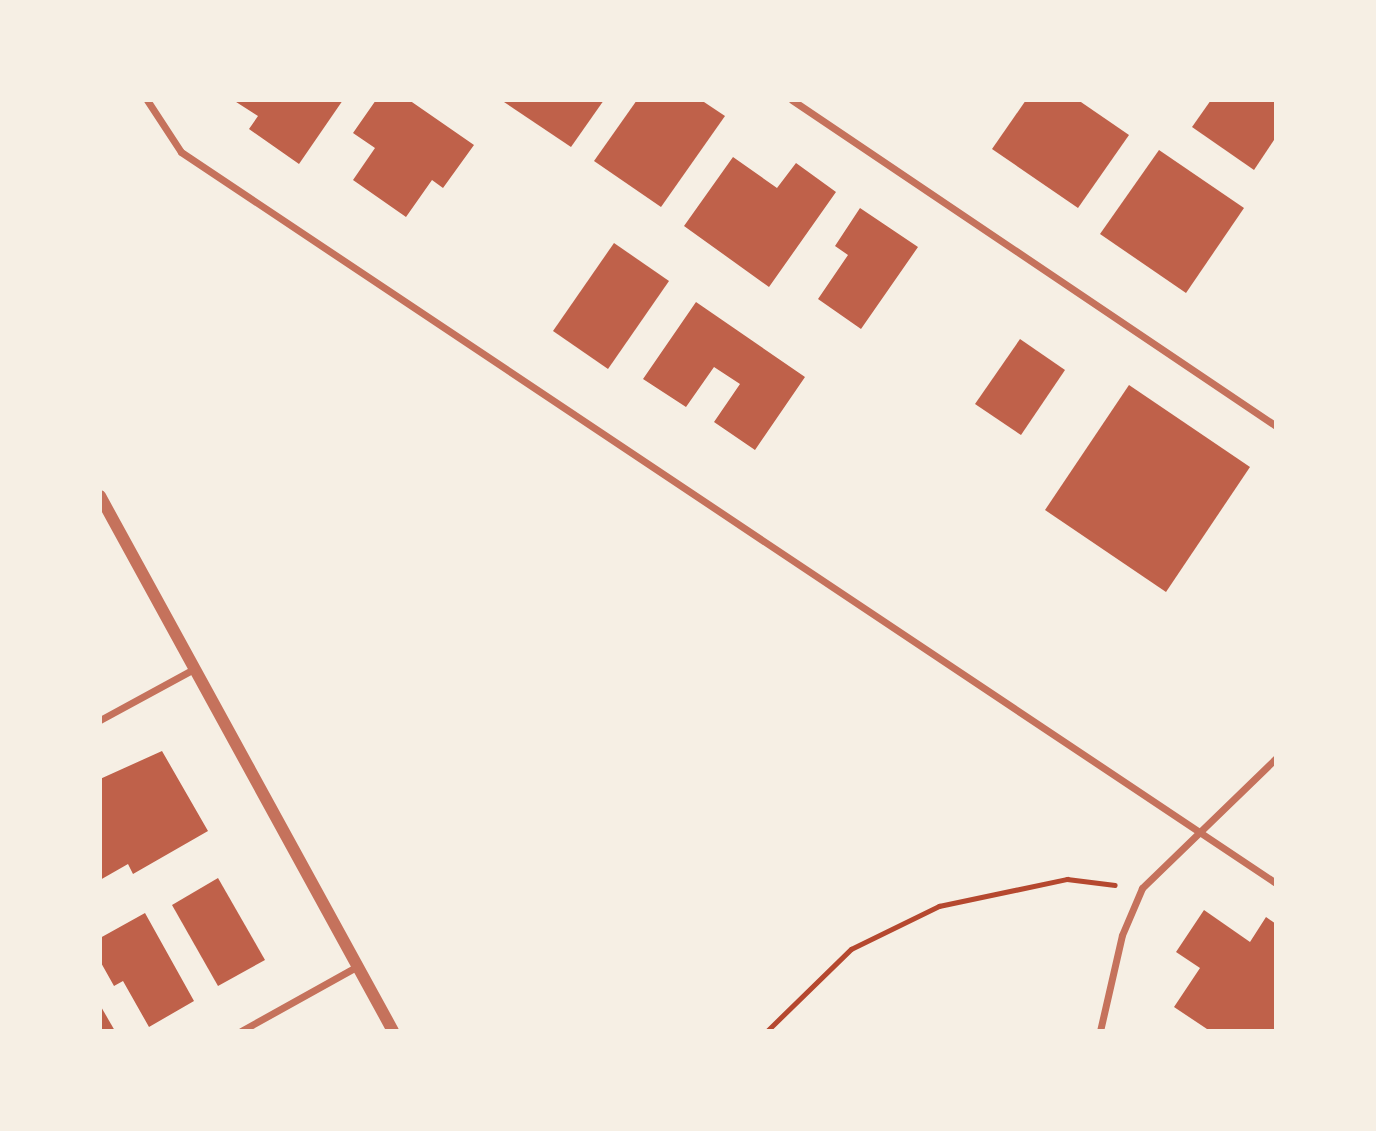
<!DOCTYPE html>
<html>
<head>
<meta charset="utf-8">
<style>
	body { margin:0 }
	#map { position:relative; width:1376px; height:1131px; overflow:hidden; background:#f6efe4; font-family:"Fira Sans Condensed",sans-serif }
	div>[style] { position:absolute }
	[style*='--x'] { left:calc(var(--x)*1px); top:calc(var(--y)*1px); width:calc(var(--w)*1px); rotate:calc(var(--a)*1deg) }
	.building>* { inset:0; background:#bf614a }
	.path>* { height:4.5px; margin:-2.25px; padding:0 2.25px; transform-origin:2.25px; border-radius:2.25px; background:#b5482f }
	.minor>* { height:7px; margin:-3.5px; padding:0 3.5px; transform-origin:3.5px; border-radius:3.5px; background:#c5725c }
	.tertiary>* { height:12px; margin:-6px; padding:0 6px; transform-origin:6px; border-radius:6px; background:#c5725c }
	span { translate:-50% -50%; white-space:nowrap; text-align:center; line-height:1.15; -webkit-text-stroke:7px #f6efe4; paint-order:stroke }
	.frame { position:absolute; inset:0; border:102px solid #f6efe4; pointer-events:none }
</style>
</head>
<body>
<div id="map">
	<div class="building">
		<i style="clip-path:polygon(233px 100px,343px 100px,299px 164px,249px 129px,258px 116px)"></i>
		<i style="clip-path:polygon(376px 100px,409px 100px,474px 145px,443px 188px,432px 180px,406px 217px,353px 180px,375px 148px,353px 133px)"></i>
		<i style="clip-path:polygon(501px 100px,604px 100px,571px 147px)"></i>
		<i style="clip-path:polygon(637px 100px,701px 100px,725px 116px,661px 207px,594px 161px)"></i>
		<i style="clip-path:polygon(1026px 100px,1078px 100px,1129px 135px,1078px 208px,992px 149px)"></i>
		<i style="clip-path:polygon(1211px 100px,1276px 100px,1276px 137px,1254px 170px,1192px 127px)"></i>
		<i style="clip-path:polygon(1159px 150px,1244px 208px,1186px 293px,1100px 234px)"></i>
		<i style="clip-path:polygon(733px 157px,777px 188px,796px 163px,836px 192px,769px 287px,684px 226px)"></i>
		<i style="clip-path:polygon(860px 208px,918px 247px,861px 329px,818px 299px,848px 255px,835px 246px)"></i>
		<i style="clip-path:polygon(614px 243px,669px 281px,608px 369px,553px 331px)"></i>
		<i style="clip-path:polygon(696px 302px,805px 377px,755px 450px,714px 422px,740px 384px,714px 367px,686px 407px,643px 379px)"></i>
		<i style="clip-path:polygon(1020px 339px,1065px 370px,1021px 435px,975px 404px)"></i>
		<i style="clip-path:polygon(1129px 385px,1250px 467px,1166px 592px,1045px 510px)"></i>
		<i style="clip-path:polygon(162px 751px,208px 831px,133px 874px,128px 864px,100px 880px,100px 779px)"></i>
		<i style="clip-path:polygon(218px 878px,265px 960px,218px 986px,172px 905px)"></i>
		<i style="clip-path:polygon(1204px 910px,1250px 942px,1266px 917px,1276px 924px,1276px 1031px,1210px 1031px,1174px 1007px,1200px 968px,1176px 952px)"></i>
		<i style="clip-path:polygon(145px 913px,194px 1001px,149px 1027px,123px 981px,114px 986px,100px 961px,100px 938px)"></i>
		<i style="clip-path:polygon(100px 1005px,115px 1031px,100px 1031px)"></i>
	</div>
	<div class="path">
		<i style="--x:767;--y:1031;--w:117;--a:-44.3"></i>
		<i style="--x:851;--y:949;--w:98;--a:-26"></i>
		<i style="--x:939;--y:906;--w:131;--a:-11.9"></i>
		<i style="--x:1067;--y:879;--w:48;--a:7.1"></i>
	</div>
	<div class="minor">
		<i style="--x:147;--y:100;--w:62;--a:56.8"></i>
		<i style="--x:181;--y:152;--w:1317;--a:33.73"></i>
		<i style="--x:792;--y:100;--w:584;--a:33.96"></i>
		<i style="--x:100;--y:720;--w:107;--a:-28.5"></i>
		<i style="--x:241;--y:1031;--w:134;--a:-29.1"></i>
		<i style="--x:1100;--y:1031;--w:98;--a:-77.1"></i>
		<i style="--x:1122;--y:935;--w:51;--a:-66.9"></i>
		<i style="--x:1142;--y:888;--w:187;--a:-44.1"></i>
	</div>
	<div class="tertiary">
		<i style="--x:100;--y:496;--w:610;--a:61.29"></i>
	</div>
	<div class="frame"></div>
</div>
</body>
</html>
